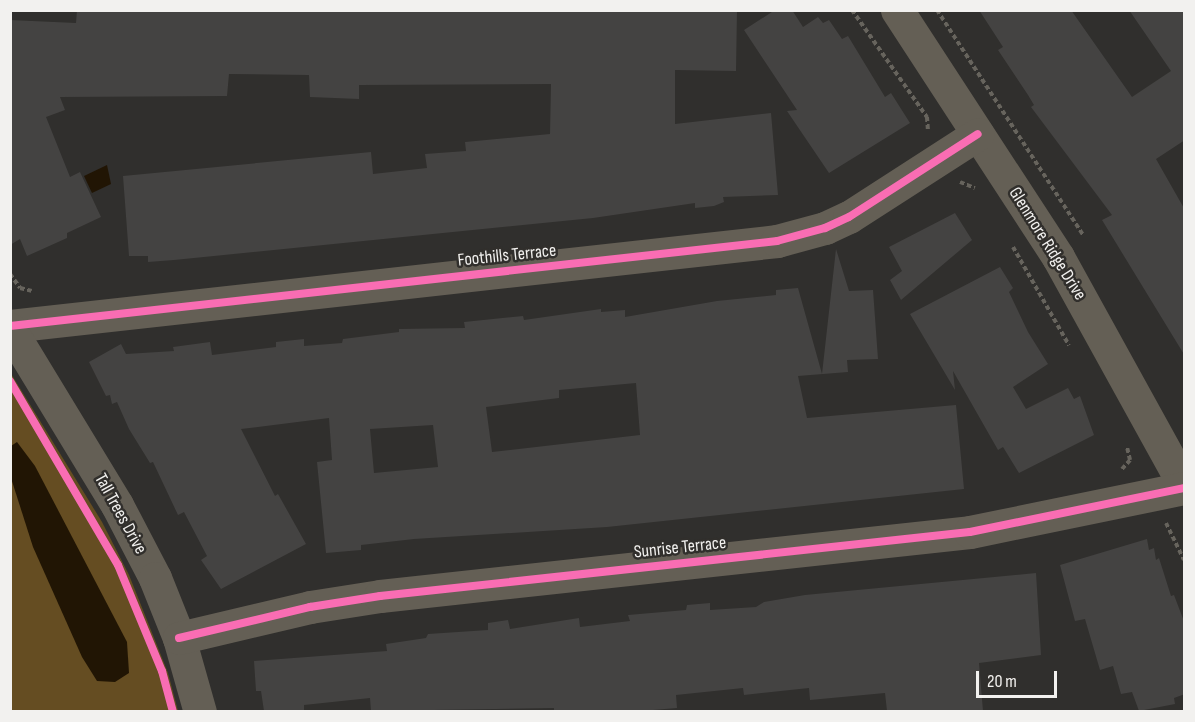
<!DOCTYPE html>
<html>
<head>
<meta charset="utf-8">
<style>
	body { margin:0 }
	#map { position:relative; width:1195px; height:722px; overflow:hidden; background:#302f2d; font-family:"Sofia Sans Condensed",sans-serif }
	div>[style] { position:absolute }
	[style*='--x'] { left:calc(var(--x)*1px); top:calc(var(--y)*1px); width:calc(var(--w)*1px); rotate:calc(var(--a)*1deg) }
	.green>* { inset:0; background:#654d22 }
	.water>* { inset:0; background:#211504 }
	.building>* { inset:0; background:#444342 }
	.path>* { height:4px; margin-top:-2px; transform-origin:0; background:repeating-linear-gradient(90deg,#67645d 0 4.5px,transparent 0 7.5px) }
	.minor>* { height:33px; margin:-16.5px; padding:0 16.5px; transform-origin:16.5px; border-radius:16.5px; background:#645f55 }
	.cycleway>* { height:8px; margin:-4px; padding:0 4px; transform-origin:4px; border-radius:4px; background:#f96db3 }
	span { translate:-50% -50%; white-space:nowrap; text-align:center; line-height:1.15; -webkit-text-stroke:5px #312f2c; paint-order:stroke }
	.street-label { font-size:18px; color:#f2f1ef }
	.frame { position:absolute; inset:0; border:12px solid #f2f1ef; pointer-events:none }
	.scale { position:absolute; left:976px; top:671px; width:81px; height:27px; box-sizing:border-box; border:3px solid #f2f1ef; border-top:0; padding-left:8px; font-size:18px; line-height:21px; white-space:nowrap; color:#f2f1ef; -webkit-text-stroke:4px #312f2c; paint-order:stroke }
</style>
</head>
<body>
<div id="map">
	<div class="green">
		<i style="clip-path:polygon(10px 372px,102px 522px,129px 575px,168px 673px,178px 711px,11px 711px)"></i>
	</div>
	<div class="water">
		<i style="clip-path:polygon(107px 165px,111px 184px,92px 193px,84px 176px)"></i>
		<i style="clip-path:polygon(17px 442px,35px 466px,127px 642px,129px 673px,115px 682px,97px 681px,82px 657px,33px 547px,11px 478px,11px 446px)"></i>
	</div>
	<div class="building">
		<i style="clip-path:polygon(77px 10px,737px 10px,736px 71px,675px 70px,675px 124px,771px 113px,778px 195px,723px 197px,724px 202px,714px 206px,695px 208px,695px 203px,593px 218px,174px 260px,148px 262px,148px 256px,129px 256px,123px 176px,371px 152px,373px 174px,427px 168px,425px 154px,466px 151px,465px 142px,550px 134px,551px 84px,359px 85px,359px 99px,310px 97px,309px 75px,229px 74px,227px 96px,60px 97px,65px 110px,46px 117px,70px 177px,80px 172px,101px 217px,67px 233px,67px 238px,27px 256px,20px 239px,10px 245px,10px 20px,76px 23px)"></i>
		<i style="clip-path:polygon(775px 10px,792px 10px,803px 27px,818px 17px,823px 23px,829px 20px,842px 39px,848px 36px,885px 97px,891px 93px,910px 123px,829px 173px,787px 111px,797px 110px,744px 30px)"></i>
		<i style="clip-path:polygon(979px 10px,1071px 10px,1132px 97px,1171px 71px,1129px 10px,1185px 10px,1185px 140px,1156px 159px,1185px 210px,1185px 356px,1102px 220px,1112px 215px,1031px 107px,1034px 105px,1028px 95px,998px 50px,1003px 47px)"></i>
		<i style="clip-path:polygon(955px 213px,972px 240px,901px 300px,890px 280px,902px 271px,889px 247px)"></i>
		<i style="clip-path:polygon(evenodd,836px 249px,849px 291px,873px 290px,878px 359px,847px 360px,848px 372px,798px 376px,807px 418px,956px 405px,964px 489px,607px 527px,414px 539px,361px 545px,361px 550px,326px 553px,317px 462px,332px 460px,329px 418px,241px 429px,275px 496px,278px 494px,306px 544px,221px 589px,201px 560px,207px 556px,184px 512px,178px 515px,153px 462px,150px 463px,129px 429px,117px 402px,112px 404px,110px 395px,106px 396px,89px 362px,121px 344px,126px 354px,174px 351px,173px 347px,210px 342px,212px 355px,276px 347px,276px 342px,304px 339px,304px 346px,342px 343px,343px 339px,399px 332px,399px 329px,465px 328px,464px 322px,523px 316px,524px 320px,601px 309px,601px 312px,625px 310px,625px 317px,717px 301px,776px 295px,776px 290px,798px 288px,822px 374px,836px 249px,636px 383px,640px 435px,492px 452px,486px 407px,559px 398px,559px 390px,636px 383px,836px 249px,433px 425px,438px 467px,374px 473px,370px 429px,433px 425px)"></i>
		<i style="clip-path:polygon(1000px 267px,1013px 288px,1009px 292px,1028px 332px,1048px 364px,1013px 387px,1026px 409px,1068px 388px,1074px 399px,1080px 396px,1094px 435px,1019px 473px,1003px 447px,998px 450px,953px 371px,955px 390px,910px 314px)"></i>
		<i style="clip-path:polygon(1147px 539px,1149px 550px,1154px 548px,1156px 560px,1159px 558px,1171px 596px,1174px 595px,1185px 624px,1185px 694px,1174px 698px,1175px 704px,1139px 711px,1132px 692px,1121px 694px,1113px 666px,1100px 670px,1085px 619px,1075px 621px,1060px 565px)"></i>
		<i style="clip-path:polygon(1036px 573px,1041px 655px,979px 663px,983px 711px,887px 711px,885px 693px,810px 700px,809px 688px,744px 695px,743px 688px,676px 695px,677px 708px,641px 711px,554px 711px,554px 708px,371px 711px,370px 698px,304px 705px,304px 710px,264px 711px,261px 691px,256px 691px,254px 661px,387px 651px,386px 644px,426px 638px,428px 634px,488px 630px,488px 623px,508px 620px,510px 629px,579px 618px,580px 627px,630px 621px,628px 615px,686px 610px,687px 605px,710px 603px,710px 610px,756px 607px,764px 602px,805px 595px)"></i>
	</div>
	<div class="path">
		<i style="--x:852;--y:10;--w:131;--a:55"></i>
		<i style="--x:927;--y:117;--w:13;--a:86"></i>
		<i style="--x:937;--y:10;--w:268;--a:57"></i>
		<i style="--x:960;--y:182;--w:16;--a:22"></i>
		<i style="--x:1013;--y:247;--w:113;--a:60.3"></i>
		<i style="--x:10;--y:274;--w:17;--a:54"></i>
		<i style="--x:20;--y:288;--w:12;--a:14"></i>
		<i style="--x:1122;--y:469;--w:12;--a:-48"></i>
		<i style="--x:1130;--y:460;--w:13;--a:-103"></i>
		<i style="--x:1166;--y:523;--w:41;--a:64.1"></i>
	</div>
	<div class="minor">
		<i style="--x:897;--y:10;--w:295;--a:56.9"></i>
		<i style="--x:1058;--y:257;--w:260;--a:61.1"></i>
		<i style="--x:10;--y:326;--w:772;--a:-6.32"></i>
		<i style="--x:777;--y:241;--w:50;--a:-15.2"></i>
		<i style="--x:825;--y:228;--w:26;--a:-25"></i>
		<i style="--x:849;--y:217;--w:153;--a:-32.8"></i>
		<i style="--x:10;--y:329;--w:206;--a:58.7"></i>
		<i style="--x:117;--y:505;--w:82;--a:62.5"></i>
		<i style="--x:155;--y:578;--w:65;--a:68.2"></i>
		<i style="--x:179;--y:638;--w:77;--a:74.2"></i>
		<i style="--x:179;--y:638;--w:135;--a:-13.3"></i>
		<i style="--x:310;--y:607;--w:71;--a:-8.9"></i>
		<i style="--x:380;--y:596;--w:593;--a:-6.19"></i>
		<i style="--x:970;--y:532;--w:218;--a:-11.6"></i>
	</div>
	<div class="cycleway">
		<i style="--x:10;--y:326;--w:772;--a:-6.32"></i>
		<i style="--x:777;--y:241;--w:50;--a:-15.2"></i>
		<i style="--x:825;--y:228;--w:26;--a:-25"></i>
		<i style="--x:849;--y:217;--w:153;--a:-32.8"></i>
		<i style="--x:10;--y:381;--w:213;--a:59.6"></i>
		<i style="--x:118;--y:565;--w:115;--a:67.5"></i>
		<i style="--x:162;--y:671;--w:42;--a:75"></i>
		<i style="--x:179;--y:638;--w:135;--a:-13.3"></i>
		<i style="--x:310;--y:607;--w:71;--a:-8.9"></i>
		<i style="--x:380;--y:596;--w:593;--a:-6.19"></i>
		<i style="--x:970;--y:532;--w:218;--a:-11.6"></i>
	</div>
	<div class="street-label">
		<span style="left:1047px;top:244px;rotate:58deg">Glenmore Ridge Drive</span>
		<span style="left:507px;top:256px;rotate:-6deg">Foothills Terrace</span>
		<span style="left:120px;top:514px;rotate:61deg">Tall Trees Drive</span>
		<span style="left:680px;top:548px;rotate:-6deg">Sunrise Terrace</span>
	</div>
	<div class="frame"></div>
	<div class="scale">20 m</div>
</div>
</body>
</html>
